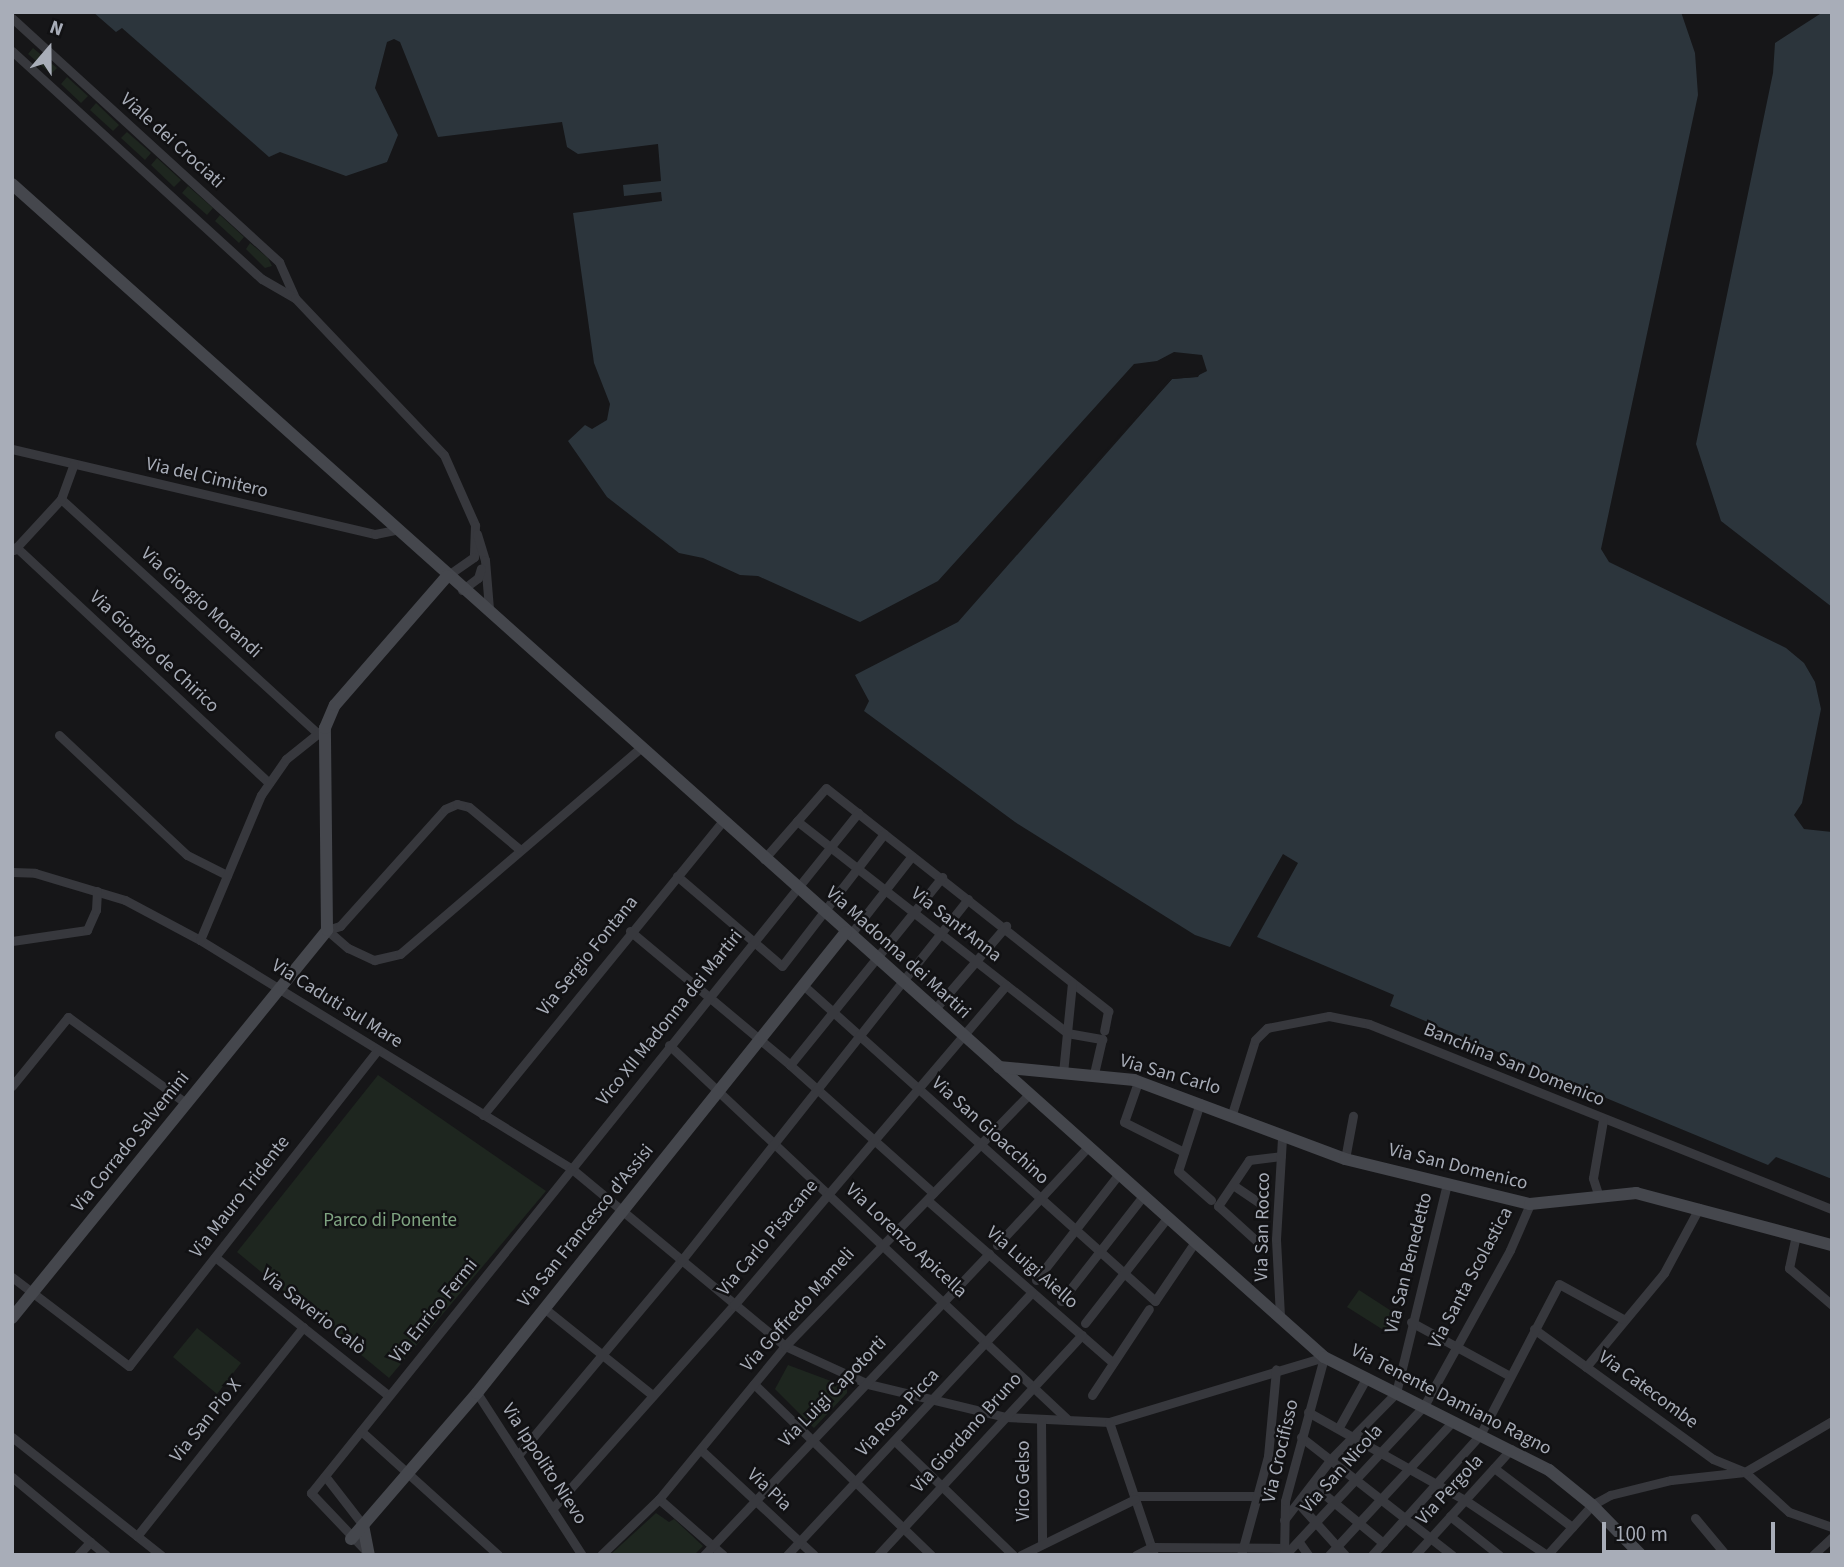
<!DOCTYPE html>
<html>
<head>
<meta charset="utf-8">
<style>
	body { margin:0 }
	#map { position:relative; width:1844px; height:1567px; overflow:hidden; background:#161618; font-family:"Source Sans 3",sans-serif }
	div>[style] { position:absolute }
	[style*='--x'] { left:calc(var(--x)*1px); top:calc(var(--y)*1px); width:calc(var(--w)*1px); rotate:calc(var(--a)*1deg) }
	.green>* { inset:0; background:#1e261f }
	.water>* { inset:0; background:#2c353c }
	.pier>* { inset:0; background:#161618 }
	.street>* { height:9px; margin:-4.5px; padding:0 4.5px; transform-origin:4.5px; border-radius:4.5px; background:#37383d }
	.secondary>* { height:12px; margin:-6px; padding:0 6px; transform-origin:6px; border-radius:6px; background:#45474d }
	span { translate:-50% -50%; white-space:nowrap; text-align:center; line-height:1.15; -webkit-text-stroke:5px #111113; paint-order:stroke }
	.street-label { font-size:19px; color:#a8adb8 }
	.park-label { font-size:19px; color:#7fa381 }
	.frame { position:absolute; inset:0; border:14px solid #a8adb8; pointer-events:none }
	.north { position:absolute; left:14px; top:14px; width:70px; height:70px; -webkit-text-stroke:5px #111113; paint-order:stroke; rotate:20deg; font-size:19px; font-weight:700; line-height:28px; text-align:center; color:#a8adb8 }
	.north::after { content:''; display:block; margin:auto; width:24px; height:32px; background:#a8adb8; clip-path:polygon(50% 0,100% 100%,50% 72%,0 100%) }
	.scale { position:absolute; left:1602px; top:1522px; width:173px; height:32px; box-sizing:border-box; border:4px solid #a8adb8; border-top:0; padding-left:9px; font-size:21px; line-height:24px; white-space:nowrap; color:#a8adb8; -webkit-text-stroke:5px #111113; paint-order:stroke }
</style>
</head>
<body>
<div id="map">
	<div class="green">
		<i style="clip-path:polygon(33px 48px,57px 68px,51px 74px,28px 54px)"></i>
		<i style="clip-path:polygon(67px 77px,88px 96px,81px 103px,61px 84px)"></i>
		<i style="clip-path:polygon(96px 103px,119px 125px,113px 131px,90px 110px)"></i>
		<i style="clip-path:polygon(127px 132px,151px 153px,145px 160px,121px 138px)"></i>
		<i style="clip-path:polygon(157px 158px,181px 180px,174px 187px,151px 165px)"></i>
		<i style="clip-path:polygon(188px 186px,213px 208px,207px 215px,182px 193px)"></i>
		<i style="clip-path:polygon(220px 215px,244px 237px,239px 243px,215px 221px)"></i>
		<i style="clip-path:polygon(250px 243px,268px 258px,272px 266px,265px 268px,246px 249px)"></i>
		<i style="clip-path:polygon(378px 1075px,546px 1191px,389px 1378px,237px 1252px)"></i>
		<i style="clip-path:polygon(1359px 1290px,1396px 1314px,1385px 1331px,1347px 1307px)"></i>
		<i style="clip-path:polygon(197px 1328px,241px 1363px,217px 1394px,173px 1357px)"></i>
		<i style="clip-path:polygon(788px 1365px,847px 1387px,847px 1393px,814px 1428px,775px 1389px)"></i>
		<i style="clip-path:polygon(656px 1513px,669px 1522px,674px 1519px,703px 1546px,694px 1555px,610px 1555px)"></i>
	</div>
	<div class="water">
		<i style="clip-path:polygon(93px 12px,1681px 12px,1695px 53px,1698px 95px,1601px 549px,1609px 562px,1786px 648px,1804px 663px,1815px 682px,1821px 709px,1802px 803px,1794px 815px,1804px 829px,1832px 832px,1832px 1179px,1776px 1157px,1768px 1165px,1606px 1098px,1390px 1006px,1394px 995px,1257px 937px,1298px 863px,1283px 854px,1230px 947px,1195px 935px,1015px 822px,864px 711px,869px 701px,855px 675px,958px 622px,1172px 379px,1195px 377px,1207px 371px,1202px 355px,1174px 352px,1157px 361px,1134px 364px,938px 581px,860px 622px,758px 576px,740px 575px,703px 558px,679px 553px,607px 497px,568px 441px,585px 425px,592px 429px,607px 420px,610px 404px,594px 363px,573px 213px,662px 201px,661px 192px,624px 196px,623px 185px,661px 181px,658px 144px,578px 154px,567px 147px,562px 122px,438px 137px,400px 42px,394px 39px,387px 42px,375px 88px,398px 135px,387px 162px,346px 176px,280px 152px,269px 157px,122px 28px,116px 32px)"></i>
		<i style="clip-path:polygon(1823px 12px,1832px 12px,1832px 607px,1721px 521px,1696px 444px,1773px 73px,1775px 43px)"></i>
	</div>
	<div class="pier">
		<i style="clip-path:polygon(1203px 368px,1198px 377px,1172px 379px,1077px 482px,1170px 377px,1197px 373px)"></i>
	</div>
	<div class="street">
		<i style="--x:12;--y:18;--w:362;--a:42.4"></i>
		<i style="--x:279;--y:262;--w:39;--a:66"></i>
		<i style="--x:12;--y:51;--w:338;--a:42.4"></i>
		<i style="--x:262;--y:279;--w:38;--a:30"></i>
		<i style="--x:295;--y:298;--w:216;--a:46.5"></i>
		<i style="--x:444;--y:455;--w:77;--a:66.1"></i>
		<i style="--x:475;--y:525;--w:32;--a:92"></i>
		<i style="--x:474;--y:557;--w:33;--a:145"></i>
		<i style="--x:12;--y:449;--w:373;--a:13.2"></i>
		<i style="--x:375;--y:534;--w:20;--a:-11"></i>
		<i style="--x:61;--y:499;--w:347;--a:42.4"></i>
		<i style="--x:477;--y:534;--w:27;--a:73"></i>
		<i style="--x:485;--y:560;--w:49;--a:85.3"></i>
		<i style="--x:16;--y:547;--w:346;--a:43"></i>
		<i style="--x:14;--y:550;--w:69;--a:-47.3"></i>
		<i style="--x:61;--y:499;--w:37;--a:-70"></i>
		<i style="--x:462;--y:590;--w:20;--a:-37"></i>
		<i style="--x:478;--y:578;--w:10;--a:-73"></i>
		<i style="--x:59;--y:735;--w:175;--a:43.2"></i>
		<i style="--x:187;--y:855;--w:45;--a:26.6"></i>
		<i style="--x:797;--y:821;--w:343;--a:38.1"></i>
		<i style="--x:1067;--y:1033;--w:36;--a:10"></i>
		<i style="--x:1102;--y:1039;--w:37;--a:103"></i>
		<i style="--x:764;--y:859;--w:94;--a:-48.9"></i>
		<i style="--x:826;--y:788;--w:360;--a:38.3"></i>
		<i style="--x:1108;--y:1011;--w:20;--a:101"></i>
		<i style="--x:12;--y:872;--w:23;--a:2"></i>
		<i style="--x:35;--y:873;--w:94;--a:16.7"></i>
		<i style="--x:125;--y:900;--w:85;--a:28.1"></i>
		<i style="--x:200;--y:940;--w:437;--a:31.6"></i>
		<i style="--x:572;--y:1169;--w:277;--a:39.7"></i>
		<i style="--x:785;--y:1346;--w:91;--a:24.6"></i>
		<i style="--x:868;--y:1384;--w:141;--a:13.5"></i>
		<i style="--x:1005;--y:1417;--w:104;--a:2.8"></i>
		<i style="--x:1109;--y:1422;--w:225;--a:-16.8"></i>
		<i style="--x:677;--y:876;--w:138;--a:40.6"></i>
		<i style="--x:782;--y:966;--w:167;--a:-52.3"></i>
		<i style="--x:327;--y:930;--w:28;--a:41"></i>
		<i style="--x:348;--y:948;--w:29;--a:25"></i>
		<i style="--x:374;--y:960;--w:27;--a:-13"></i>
		<i style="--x:400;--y:954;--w:315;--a:-40.6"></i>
		<i style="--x:327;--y:930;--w:14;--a:-17"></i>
		<i style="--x:340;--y:926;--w:157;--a:-48.1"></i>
		<i style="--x:445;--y:809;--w:13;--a:-23"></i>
		<i style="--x:457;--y:804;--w:12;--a:14"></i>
		<i style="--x:469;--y:807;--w:65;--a:40"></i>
		<i style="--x:630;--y:931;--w:209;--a:39.9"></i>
		<i style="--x:790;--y:1065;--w:192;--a:41.8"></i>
		<i style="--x:850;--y:935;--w:100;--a:-51.9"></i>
		<i style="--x:200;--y:940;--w:157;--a:-67.2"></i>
		<i style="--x:261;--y:795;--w:44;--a:-55.2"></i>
		<i style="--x:286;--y:759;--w:45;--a:-38.7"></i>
		<i style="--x:12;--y:941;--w:76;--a:-8.3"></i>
		<i style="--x:87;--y:930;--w:22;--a:-66"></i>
		<i style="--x:96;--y:910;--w:19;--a:-87"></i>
		<i style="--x:803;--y:985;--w:473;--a:41.9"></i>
		<i style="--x:1155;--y:1301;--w:71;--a:-55.9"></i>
		<i style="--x:934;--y:1010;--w:111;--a:-49.4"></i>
		<i style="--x:669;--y:1045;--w:546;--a:43.22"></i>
		<i style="--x:790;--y:1065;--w:242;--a:-51"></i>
		<i style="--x:1063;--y:1073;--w:90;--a:-84.3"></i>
		<i style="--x:1138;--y:1082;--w:42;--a:109.3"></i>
		<i style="--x:1124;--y:1122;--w:67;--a:26.6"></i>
		<i style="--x:12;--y:1086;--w:89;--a:-50.9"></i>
		<i style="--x:68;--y:1017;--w:146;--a:36.1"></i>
		<i style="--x:1200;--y:1103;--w:71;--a:107.9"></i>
		<i style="--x:1178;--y:1171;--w:44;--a:41.3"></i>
		<i style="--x:1232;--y:1114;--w:77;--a:-72.7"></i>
		<i style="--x:1255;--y:1040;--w:17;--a:-45"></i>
		<i style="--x:1267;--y:1028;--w:63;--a:-11"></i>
		<i style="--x:1329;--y:1016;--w:41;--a:11.3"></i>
		<i style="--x:1369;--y:1024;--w:499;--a:21.8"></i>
		<i style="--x:483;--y:1115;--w:378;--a:-50.8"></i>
		<i style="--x:1345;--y:1159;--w:44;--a:-79.5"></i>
		<i style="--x:1233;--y:1185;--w:37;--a:34"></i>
		<i style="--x:1599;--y:1197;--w:20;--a:-108"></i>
		<i style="--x:1593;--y:1178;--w:59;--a:-80.2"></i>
		<i style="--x:927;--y:1200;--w:247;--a:41.2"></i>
		<i style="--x:1796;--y:1235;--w:34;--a:102"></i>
		<i style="--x:1789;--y:1268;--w:57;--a:40.7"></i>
		<i style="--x:997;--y:1245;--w:132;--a:-47.1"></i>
		<i style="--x:1261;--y:1245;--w:58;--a:-137.8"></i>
		<i style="--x:1218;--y:1206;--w:55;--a:-56"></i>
		<i style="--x:1249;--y:1160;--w:32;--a:-7"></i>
		<i style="--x:215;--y:1257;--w:221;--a:38.6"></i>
		<i style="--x:12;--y:1277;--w:147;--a:37.3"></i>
		<i style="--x:129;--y:1366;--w:402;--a:-51.8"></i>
		<i style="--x:1036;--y:1280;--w:133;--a:-52"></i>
		<i style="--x:1061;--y:1301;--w:133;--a:-52"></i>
		<i style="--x:544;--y:1308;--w:137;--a:38.8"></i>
		<i style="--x:1280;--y:1316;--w:77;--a:-93"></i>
		<i style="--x:1276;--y:1239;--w:101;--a:-86.6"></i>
		<i style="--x:1411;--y:1322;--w:113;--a:28.6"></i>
		<i style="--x:1085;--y:1323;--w:133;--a:-52"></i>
		<i style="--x:1534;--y:1329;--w:221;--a:36"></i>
		<i style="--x:1713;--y:1459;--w:35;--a:22"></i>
		<i style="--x:1745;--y:1472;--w:59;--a:42.3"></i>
		<i style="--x:1789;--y:1512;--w:46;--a:19.2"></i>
		<i style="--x:1586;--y:1367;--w:122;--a:-50.3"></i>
		<i style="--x:1664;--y:1273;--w:74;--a:-61.7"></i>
		<i style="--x:754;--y:1384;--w:246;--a:44"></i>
		<i style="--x:477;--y:1393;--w:193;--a:57.1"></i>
		<i style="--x:1092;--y:1395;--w:103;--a:-56.5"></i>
		<i style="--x:1308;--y:1412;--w:180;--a:29.3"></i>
		<i style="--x:1465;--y:1500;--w:99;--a:33.9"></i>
		<i style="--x:1041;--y:1420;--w:123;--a:89.5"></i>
		<i style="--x:1109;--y:1422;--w:140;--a:71.3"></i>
		<i style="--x:1339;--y:1427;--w:57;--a:-60.8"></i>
		<i style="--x:361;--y:1431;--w:185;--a:42.1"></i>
		<i style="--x:12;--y:1437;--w:190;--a:38.4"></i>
		<i style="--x:1301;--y:1437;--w:192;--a:38"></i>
		<i style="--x:896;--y:1442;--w:163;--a:44"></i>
		<i style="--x:701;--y:1450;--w:154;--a:42.9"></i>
		<i style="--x:518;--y:1455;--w:253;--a:-50"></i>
		<i style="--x:681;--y:1261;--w:462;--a:-51.6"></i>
		<i style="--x:1494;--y:1468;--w:98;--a:37.1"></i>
		<i style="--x:325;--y:1476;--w:62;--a:52.2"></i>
		<i style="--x:12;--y:1477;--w:122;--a:39.7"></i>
		<i style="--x:1313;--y:1485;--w:91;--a:39.6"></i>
		<i style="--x:1134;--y:1496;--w:123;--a:0"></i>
		<i style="--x:659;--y:1499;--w:85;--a:41.2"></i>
		<i style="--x:1298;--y:1503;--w:70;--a:47.9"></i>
		<i style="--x:552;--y:1509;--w:273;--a:-48.3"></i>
		<i style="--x:734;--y:1305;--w:420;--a:-49.6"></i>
		<i style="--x:1450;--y:1516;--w:63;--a:38.5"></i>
		<i style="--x:1695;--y:1518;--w:48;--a:50"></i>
		<i style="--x:1284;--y:1520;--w:77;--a:-52.4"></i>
		<i style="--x:1331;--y:1459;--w:93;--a:-45.4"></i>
		<i style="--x:1396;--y:1393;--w:215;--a:-76.3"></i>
		<i style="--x:137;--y:1536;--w:267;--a:-51.5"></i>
		<i style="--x:1299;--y:1542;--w:16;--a:55"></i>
		<i style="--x:368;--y:1553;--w:83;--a:-133.5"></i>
		<i style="--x:311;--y:1493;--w:873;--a:-51.19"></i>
		<i style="--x:78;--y:1555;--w:18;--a:-47"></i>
		<i style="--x:601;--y:1555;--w:81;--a:-44"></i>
		<i style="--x:659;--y:1499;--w:198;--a:-50.5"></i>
		<i style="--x:785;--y:1346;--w:349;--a:-45.9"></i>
		<i style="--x:704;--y:1555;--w:415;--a:-46.6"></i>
		<i style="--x:787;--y:1555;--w:359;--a:-47"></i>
		<i style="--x:878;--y:1555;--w:300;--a:-47.2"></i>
		<i style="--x:1021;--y:1555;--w:127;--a:-26.2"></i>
		<i style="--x:1136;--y:1555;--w:18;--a:-27"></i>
		<i style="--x:1152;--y:1547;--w:131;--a:0.4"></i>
		<i style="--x:1241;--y:1555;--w:103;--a:-74.7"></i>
		<i style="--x:1268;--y:1456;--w:87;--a:-84.7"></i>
		<i style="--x:1284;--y:1555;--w:54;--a:-88.9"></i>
		<i style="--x:1285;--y:1501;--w:149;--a:-74.8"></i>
		<i style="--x:1285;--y:1555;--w:204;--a:-47"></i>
		<i style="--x:1424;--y:1406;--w:178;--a:-61.1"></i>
		<i style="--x:1510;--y:1250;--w:50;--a:-66.5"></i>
		<i style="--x:1329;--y:1555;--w:183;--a:-47.2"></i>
		<i style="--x:1372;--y:1555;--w:161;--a:-48"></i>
		<i style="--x:1480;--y:1435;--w:170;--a:-62.4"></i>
		<i style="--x:1559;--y:1284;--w:73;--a:28.7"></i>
		<i style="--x:1415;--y:1555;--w:143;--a:-47.8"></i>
		<i style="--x:1547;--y:1555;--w:67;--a:-48"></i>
		<i style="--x:1592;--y:1505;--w:21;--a:-29"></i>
		<i style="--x:1610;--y:1495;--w:63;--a:-13.8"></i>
		<i style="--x:1671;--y:1480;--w:74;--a:-6.2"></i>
		<i style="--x:1745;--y:1472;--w:101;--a:-30.4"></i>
		<i style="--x:1813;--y:1555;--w:26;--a:-43"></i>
	</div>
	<div class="secondary">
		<i style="--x:12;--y:184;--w:1760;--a:41.8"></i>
		<i style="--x:1324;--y:1357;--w:252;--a:26.7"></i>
		<i style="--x:1549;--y:1470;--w:55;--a:39.1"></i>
		<i style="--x:1592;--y:1505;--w:70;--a:45.6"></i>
		<i style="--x:999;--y:1067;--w:136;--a:5.5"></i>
		<i style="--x:1134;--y:1080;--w:225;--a:20.5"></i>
		<i style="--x:1345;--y:1159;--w:190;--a:13.7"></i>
		<i style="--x:1530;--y:1204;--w:107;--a:-5.9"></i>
		<i style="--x:1636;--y:1193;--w:203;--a:14.9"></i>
		<i style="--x:12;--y:1318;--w:500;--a:-50.9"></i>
		<i style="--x:327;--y:930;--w:202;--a:-90.6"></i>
		<i style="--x:325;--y:728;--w:25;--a:-67"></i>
		<i style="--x:335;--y:705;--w:171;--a:-49"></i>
		<i style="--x:363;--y:1525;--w:31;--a:79"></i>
		<i style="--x:351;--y:1539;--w:193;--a:-49.2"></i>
		<i style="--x:477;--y:1393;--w:590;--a:-51.33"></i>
	</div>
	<div class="street-label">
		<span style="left:172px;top:141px;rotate:42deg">Viale dei Crociati</span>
		<span style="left:207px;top:478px;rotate:13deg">Via del Cimitero</span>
		<span style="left:201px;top:603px;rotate:42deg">Via Giorgio Morandi</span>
		<span style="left:154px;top:652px;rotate:43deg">Via Giorgio de Chirico</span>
		<span style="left:956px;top:925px;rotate:38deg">Via Sant'Anna</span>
		<span style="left:898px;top:953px;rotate:42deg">Via Madonna dei Martiri</span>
		<span style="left:588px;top:956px;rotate:-51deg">Via Sergio Fontana</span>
		<span style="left:337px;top:1004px;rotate:32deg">Via Caduti sul Mare</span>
		<span style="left:670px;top:1018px;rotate:-51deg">Vico XII Madonna dei Martiri</span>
		<span style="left:1514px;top:1065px;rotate:22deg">Banchina San Domenico</span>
		<span style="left:1170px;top:1075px;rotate:16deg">Via San Carlo</span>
		<span style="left:990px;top:1131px;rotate:42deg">Via San Gioacchino</span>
		<span style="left:131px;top:1142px;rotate:-51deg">Via Corrado Salvemini</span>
		<span style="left:1458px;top:1167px;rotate:14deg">Via San Domenico</span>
		<span style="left:240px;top:1197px;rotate:-52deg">Via Mauro Tridente</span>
		<span style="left:586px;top:1226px;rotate:-51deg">Via San Francesco d'Assisi</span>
		<span style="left:1263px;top:1227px;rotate:-89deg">Via San Rocco</span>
		<span style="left:768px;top:1238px;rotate:-50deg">Via Carlo Pisacane</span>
		<span style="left:906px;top:1241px;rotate:43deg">Via Lorenzo Apicella</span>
		<span style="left:1409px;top:1263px;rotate:-76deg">Via San Benedetto</span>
		<span style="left:1032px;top:1268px;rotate:41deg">Via Luigi Aiello</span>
		<span style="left:1471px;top:1278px;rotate:-62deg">Via Santa Scolastica</span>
		<span style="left:798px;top:1310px;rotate:-48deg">Via Goffredo Mameli</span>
		<span style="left:434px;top:1311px;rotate:-51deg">Via Enrico Fermi</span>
		<span style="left:313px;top:1312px;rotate:38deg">Via Saverio Calò</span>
		<span style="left:1648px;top:1390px;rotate:36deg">Via Catecombe</span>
		<span style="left:833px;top:1392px;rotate:-46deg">Via Luigi Capotorti</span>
		<span style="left:1451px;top:1400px;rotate:27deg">Via Tenente Damiano Ragno</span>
		<span style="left:898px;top:1413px;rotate:-47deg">Via Rosa Picca</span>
		<span style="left:206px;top:1421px;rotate:-51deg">Via San Pio X</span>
		<span style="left:967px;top:1433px;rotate:-48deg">Via Giordano Bruno</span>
		<span style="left:1281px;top:1451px;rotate:-77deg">Via Crocifisso</span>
		<span style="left:544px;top:1464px;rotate:57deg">Via Ippolito Nievo</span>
		<span style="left:1342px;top:1469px;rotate:-48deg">Via San Nicola</span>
		<span style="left:1024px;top:1481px;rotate:-90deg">Vico Gelso</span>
		<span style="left:769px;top:1490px;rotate:43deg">Via Pia</span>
		<span style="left:1450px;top:1490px;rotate:-47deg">Via Pergola</span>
	</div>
	<div class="park-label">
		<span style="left:390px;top:1221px">Parco di Ponente</span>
	</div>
	<div class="frame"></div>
	<div class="north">N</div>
	<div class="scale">100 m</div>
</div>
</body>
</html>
